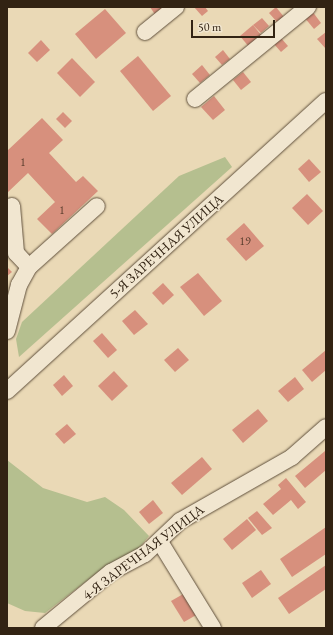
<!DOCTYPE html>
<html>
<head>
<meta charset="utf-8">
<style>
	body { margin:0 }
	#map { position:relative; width:333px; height:635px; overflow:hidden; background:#ead9b6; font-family:"EB Garamond",serif }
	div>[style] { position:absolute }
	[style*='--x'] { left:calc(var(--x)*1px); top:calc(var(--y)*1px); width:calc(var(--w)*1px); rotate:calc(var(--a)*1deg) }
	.green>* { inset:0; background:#b5bf8f }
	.building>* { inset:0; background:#d7907d }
	.roads { filter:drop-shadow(0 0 1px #60503c) drop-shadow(0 0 1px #60503c) }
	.minor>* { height:16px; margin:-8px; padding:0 8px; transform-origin:8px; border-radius:8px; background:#f1e6d0 }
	span { translate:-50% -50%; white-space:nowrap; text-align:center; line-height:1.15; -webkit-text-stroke:3px #f1e6d0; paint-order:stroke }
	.number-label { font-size:12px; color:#5b3e2e }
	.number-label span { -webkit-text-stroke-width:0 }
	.street-label { font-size:14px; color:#322313 }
	.frame { position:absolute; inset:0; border:8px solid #322313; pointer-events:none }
	.scale { position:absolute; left:191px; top:20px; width:84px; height:18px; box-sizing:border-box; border:2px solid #322313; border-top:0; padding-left:5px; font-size:12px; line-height:14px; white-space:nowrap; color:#322313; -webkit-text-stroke:3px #f1e6d0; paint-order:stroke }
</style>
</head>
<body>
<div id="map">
	<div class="green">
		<i style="clip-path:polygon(225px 157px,232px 167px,19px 357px,16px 339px,22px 322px,179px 176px)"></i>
		<i style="clip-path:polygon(7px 460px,43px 488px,87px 502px,105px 497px,124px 510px,149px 536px,136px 552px,106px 566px,45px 613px,25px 611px,7px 603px)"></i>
	</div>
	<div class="building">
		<i style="clip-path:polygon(150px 7px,164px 7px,156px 16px)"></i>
		<i style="clip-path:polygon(194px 7px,205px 7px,208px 11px,202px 16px)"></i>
		<i style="clip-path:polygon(276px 7px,284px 17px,277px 22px,269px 13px)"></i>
		<i style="clip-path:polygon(105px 9px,126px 33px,96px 59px,75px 34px)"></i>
		<i style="clip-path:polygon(312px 11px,321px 23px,314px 29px,304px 17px)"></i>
		<i style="clip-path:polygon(262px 18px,269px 26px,261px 33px,253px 25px)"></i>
		<i style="clip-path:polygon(253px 25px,262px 36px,249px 47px,240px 36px)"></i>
		<i style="clip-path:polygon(326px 32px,326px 49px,317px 39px)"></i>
		<i style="clip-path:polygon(281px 38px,288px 46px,281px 52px,274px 44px)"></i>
		<i style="clip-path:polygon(41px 40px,50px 50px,37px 62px,28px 53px)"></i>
		<i style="clip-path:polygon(223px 50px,230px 59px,222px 65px,215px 57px)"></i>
		<i style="clip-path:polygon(138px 56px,171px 96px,153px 111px,120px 71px)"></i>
		<i style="clip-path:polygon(72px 58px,95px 82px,80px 97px,57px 73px)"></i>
		<i style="clip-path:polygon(202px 65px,210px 75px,200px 83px,192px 74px)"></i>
		<i style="clip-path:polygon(243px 72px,251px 82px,241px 90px,233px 80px)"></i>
		<i style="clip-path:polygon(214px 96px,225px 110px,213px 120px,201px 107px)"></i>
		<i style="clip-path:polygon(63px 112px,72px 121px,65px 128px,56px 119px)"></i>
		<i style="clip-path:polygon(42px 118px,63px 140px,49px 153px,76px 182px,83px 176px,98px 191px,52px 234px,37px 219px,55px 202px,28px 173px,7px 193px,7px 151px)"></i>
		<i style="clip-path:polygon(309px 159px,321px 172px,309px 182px,298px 169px)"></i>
		<i style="clip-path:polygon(307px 194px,323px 211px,308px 225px,292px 208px)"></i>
		<i style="clip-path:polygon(244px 223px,264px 246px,246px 261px,226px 239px)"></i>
		<i style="clip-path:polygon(7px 267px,12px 272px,7px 276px)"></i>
		<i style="clip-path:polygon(198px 273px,222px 301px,204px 316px,180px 287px)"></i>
		<i style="clip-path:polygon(163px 283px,174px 295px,163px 305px,152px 293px)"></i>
		<i style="clip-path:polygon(135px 310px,148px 324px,134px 335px,122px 321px)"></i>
		<i style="clip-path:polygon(102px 333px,117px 350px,108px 358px,93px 341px)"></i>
		<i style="clip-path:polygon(178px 348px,189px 360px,175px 372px,164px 360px)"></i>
		<i style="clip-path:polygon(326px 350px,326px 370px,312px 382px,302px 370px)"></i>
		<i style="clip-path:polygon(114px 371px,128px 386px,112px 401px,98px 386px)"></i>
		<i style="clip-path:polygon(64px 375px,73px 386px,62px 396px,53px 385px)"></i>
		<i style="clip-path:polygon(295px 377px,304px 389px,288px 402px,278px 391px)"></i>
		<i style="clip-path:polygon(258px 409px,268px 421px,243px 443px,232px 430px)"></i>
		<i style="clip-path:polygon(67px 424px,76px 434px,64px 444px,55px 434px)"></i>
		<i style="clip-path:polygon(325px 451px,326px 470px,305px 488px,295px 476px)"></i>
		<i style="clip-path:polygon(202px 457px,212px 469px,182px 495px,171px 483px)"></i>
		<i style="clip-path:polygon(286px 478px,306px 502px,298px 509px,291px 500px,273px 515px,263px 504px,281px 489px,278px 485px)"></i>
		<i style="clip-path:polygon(153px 500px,163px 513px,149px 524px,139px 512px)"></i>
		<i style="clip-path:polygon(257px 511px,272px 528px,262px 535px,248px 518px)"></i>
		<i style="clip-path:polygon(247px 519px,256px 530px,232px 550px,223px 539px)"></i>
		<i style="clip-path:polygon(326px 527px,326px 554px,292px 577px,280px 559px)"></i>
		<i style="clip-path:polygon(326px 565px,326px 589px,289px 614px,278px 598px)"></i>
		<i style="clip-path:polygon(261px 570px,271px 584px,252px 598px,242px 583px)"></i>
		<i style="clip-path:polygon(185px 593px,198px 614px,184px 622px,171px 601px)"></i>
	</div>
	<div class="roads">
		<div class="minor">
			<i style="--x:145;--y:32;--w:40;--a:-39"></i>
			<i style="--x:195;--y:99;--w:146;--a:-39.2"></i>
			<i style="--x:12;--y:206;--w:47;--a:85.1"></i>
			<i style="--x:16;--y:253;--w:19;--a:47"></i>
			<i style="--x:7;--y:331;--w:48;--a:-75.4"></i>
			<i style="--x:19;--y:285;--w:21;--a:-61"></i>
			<i style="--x:29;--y:267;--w:91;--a:-41.9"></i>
			<i style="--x:7;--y:391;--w:431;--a:-42.3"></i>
			<i style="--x:160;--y:542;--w:101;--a:58.4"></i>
			<i style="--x:43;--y:628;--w:88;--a:-39.5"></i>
			<i style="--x:111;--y:572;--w:38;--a:-28"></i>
			<i style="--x:145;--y:554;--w:48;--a:-43.3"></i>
			<i style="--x:180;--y:521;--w:129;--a:-29.7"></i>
			<i style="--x:292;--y:457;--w:45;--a:-41.4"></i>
		</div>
	</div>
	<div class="number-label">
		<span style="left:23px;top:163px">1</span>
		<span style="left:62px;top:211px">1</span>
		<span style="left:245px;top:242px">19</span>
	</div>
	<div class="street-label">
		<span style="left:166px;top:246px;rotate:-42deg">5-Я ЗАРЕЧНАЯ УЛИЦА</span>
		<span style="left:143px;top:552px;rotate:-37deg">4-Я ЗАРЕЧНАЯ УЛИЦА</span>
	</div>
	<div class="frame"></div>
	<div class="scale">50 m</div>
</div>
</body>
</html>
